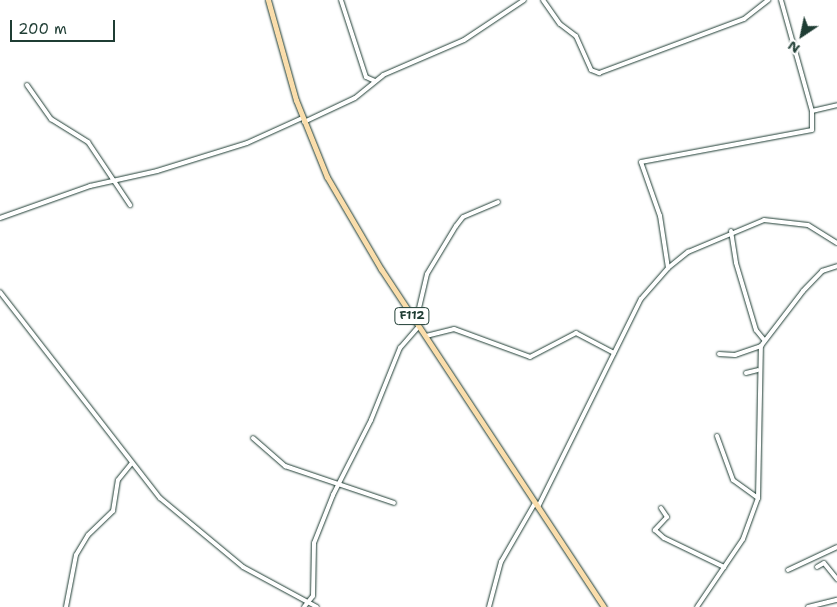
<!DOCTYPE html>
<html>
<head>
<meta charset="utf-8">
<style>
	body { margin:0 }
	#map { position:relative; width:837px; height:607px; overflow:hidden; background:#fff; font-family:"Shantell Sans",sans-serif }
	div>[style] { position:absolute }
	[style*='--x'] { left:calc(var(--x)*1px); top:calc(var(--y)*1px); width:calc(var(--w)*1px); rotate:calc(var(--a)*1deg) }
	.roads { filter:drop-shadow(0 0 1px #1f3d34) drop-shadow(0 0 1px #1f3d34) }
	.minor>* { height:4px; margin:-2px; padding:0 2px; transform-origin:2px; border-radius:2px; background:#fff }
	.major>* { height:5px; margin:-2.5px; padding:0 2.5px; transform-origin:2.5px; border-radius:2.5px; background:#faddab }
	span { translate:-50% -50%; white-space:nowrap; text-align:center; line-height:1.15; -webkit-text-stroke:4.5px #fff; paint-order:stroke }
	.shield-label span { padding:1px 4px; background:#fff; border:1px solid; border-radius:4px; -webkit-text-stroke-width:0 }
	.shield-label { font-size:12px; color:#1f3d34; font-weight:700 }
	.north { position:absolute; left:777px; top:10px; width:50px; height:50px; -webkit-text-stroke:4px #fff; paint-order:stroke; rotate:214deg; font-size:14px; font-weight:700; line-height:20px; text-align:center; color:#1f3d34 }
	.north::after { content:''; display:block; margin:auto; width:18px; height:22px; background:#1f3d34; clip-path:polygon(50% 0,100% 100%,50% 72%,0 100%) }
	.scale { position:absolute; left:10px; top:20px; width:105px; height:22px; box-sizing:border-box; border:2px solid #1f3d34; border-top:0; padding-left:6px; font-size:15px; line-height:18px; white-space:nowrap; color:#1f3d34; -webkit-text-stroke:4px #fff; paint-order:stroke }
</style>
</head>
<body>
<div id="map">
	<div class="roads">
		<div class="minor">
			<i style="--x:341;--y:0;--w:81;--a:72"></i>
			<i style="--x:366;--y:77;--w:10;--a:24"></i>
			<i style="--x:543;--y:0;--w:29;--a:55"></i>
			<i style="--x:560;--y:24;--w:20;--a:37"></i>
			<i style="--x:576;--y:36;--w:37;--a:66"></i>
			<i style="--x:591;--y:70;--w:9;--a:21"></i>
			<i style="--x:599;--y:73;--w:155;--a:-20.4"></i>
			<i style="--x:744;--y:19;--w:31;--a:-38"></i>
			<i style="--x:781;--y:0;--w:115;--a:74.4"></i>
			<i style="--x:27;--y:85;--w:42;--a:54.8"></i>
			<i style="--x:51;--y:119;--w:44;--a:31.9"></i>
			<i style="--x:88;--y:142;--w:76;--a:56.3"></i>
			<i style="--x:304;--y:122;--w:56;--a:-25.2"></i>
			<i style="--x:355;--y:98;--w:36;--a:-39"></i>
			<i style="--x:383;--y:75;--w:88;--a:-23.4"></i>
			<i style="--x:464;--y:40;--w:72;--a:-33.7"></i>
			<i style="--x:0;--y:218;--w:96;--a:-19.6"></i>
			<i style="--x:90;--y:186;--w:69;--a:-12.6"></i>
			<i style="--x:157;--y:171;--w:94;--a:-17.3"></i>
			<i style="--x:247;--y:143;--w:60;--a:-24.4"></i>
			<i style="--x:731;--y:231;--w:32;--a:81"></i>
			<i style="--x:736;--y:263;--w:70;--a:73.4"></i>
			<i style="--x:756;--y:330;--w:13;--a:51"></i>
			<i style="--x:668;--y:268;--w:53;--a:-98.7"></i>
			<i style="--x:660;--y:216;--w:57;--a:-109.4"></i>
			<i style="--x:641;--y:162;--w:174;--a:-10.6"></i>
			<i style="--x:812;--y:130;--w:19;--a:-90"></i>
			<i style="--x:812;--y:111;--w:26;--a:-13"></i>
			<i style="--x:0;--y:292;--w:261;--a:52.2"></i>
			<i style="--x:160;--y:498;--w:108;--a:39.7"></i>
			<i style="--x:243;--y:567;--w:84;--a:28.4"></i>
			<i style="--x:416;--y:321;--w:48;--a:-76.8"></i>
			<i style="--x:427;--y:274;--w:56;--a:-58.9"></i>
			<i style="--x:456;--y:226;--w:11;--a:-52"></i>
			<i style="--x:463;--y:217;--w:38;--a:-23"></i>
			<i style="--x:426;--y:336;--w:29;--a:-14"></i>
			<i style="--x:454;--y:329;--w:81;--a:20.2"></i>
			<i style="--x:530;--y:357;--w:52;--a:-27.6"></i>
			<i style="--x:576;--y:333;--w:43;--a:27.8"></i>
			<i style="--x:719;--y:354;--w:16;--a:4"></i>
			<i style="--x:735;--y:355;--w:28;--a:-19"></i>
			<i style="--x:746;--y:373;--w:12;--a:-14"></i>
			<i style="--x:717;--y:436;--w:47;--a:70"></i>
			<i style="--x:733;--y:480;--w:31;--a:36"></i>
			<i style="--x:253;--y:438;--w:43;--a:41.2"></i>
			<i style="--x:285;--y:466;--w:115;--a:18.7"></i>
			<i style="--x:538;--y:507;--w:232;--a:-63.7"></i>
			<i style="--x:641;--y:299;--w:41;--a:-48.9"></i>
			<i style="--x:668;--y:268;--w:26;--a:-39"></i>
			<i style="--x:688;--y:252;--w:82;--a:-22.8"></i>
			<i style="--x:764;--y:220;--w:44;--a:6.5"></i>
			<i style="--x:808;--y:225;--w:34;--a:32"></i>
			<i style="--x:661;--y:508;--w:11;--a:56"></i>
			<i style="--x:667;--y:517;--w:18;--a:133"></i>
			<i style="--x:655;--y:530;--w:12;--a:42"></i>
			<i style="--x:664;--y:538;--w:67;--a:25.8"></i>
			<i style="--x:817;--y:567;--w:8;--a:-30"></i>
			<i style="--x:824;--y:563;--w:21;--a:51"></i>
			<i style="--x:788;--y:570;--w:54;--a:-25.1"></i>
			<i style="--x:66;--y:607;--w:53;--a:-79.1"></i>
			<i style="--x:76;--y:555;--w:23;--a:-59"></i>
			<i style="--x:88;--y:535;--w:35;--a:-44"></i>
			<i style="--x:113;--y:511;--w:31;--a:-81"></i>
			<i style="--x:118;--y:480;--w:21;--a:-51"></i>
			<i style="--x:304;--y:607;--w:14;--a:-51"></i>
			<i style="--x:313;--y:596;--w:53;--a:-88.9"></i>
			<i style="--x:314;--y:543;--w:52;--a:-68.4"></i>
			<i style="--x:333;--y:495;--w:84;--a:-63.1"></i>
			<i style="--x:371;--y:420;--w:78;--a:-68.1"></i>
			<i style="--x:400;--y:348;--w:29;--a:-49"></i>
			<i style="--x:489;--y:607;--w:47;--a:-75.1"></i>
			<i style="--x:501;--y:562;--w:68;--a:-60"></i>
			<i style="--x:697;--y:607;--w:82;--a:-55.9"></i>
			<i style="--x:743;--y:539;--w:44;--a:-69.9"></i>
			<i style="--x:758;--y:498;--w:152;--a:-88.9"></i>
			<i style="--x:761;--y:346;--w:69;--a:-52.6"></i>
			<i style="--x:803;--y:291;--w:28;--a:-46"></i>
			<i style="--x:822;--y:271;--w:16;--a:-18"></i>
			<i style="--x:808;--y:607;--w:30;--a:-14"></i>
		</div>
		<div class="major">
			<i style="--x:268;--y:0;--w:104;--a:74.4"></i>
			<i style="--x:296;--y:100;--w:83;--a:68.1"></i>
			<i style="--x:327;--y:177;--w:107;--a:59.6"></i>
			<i style="--x:381;--y:269;--w:405;--a:56.6"></i>
		</div>
	</div>
	<div class="shield-label">
		<span style="left:412px;top:316px">F112</span>
	</div>
	<div class="north">N</div>
	<div class="scale">200 m</div>
</div>
</body>
</html>
